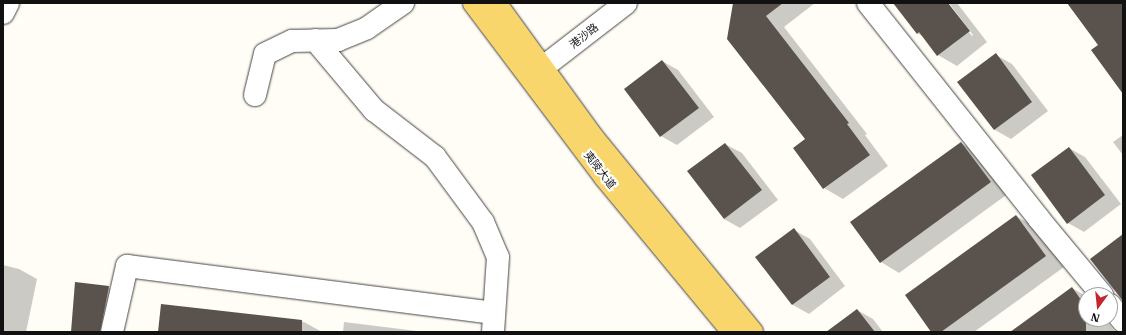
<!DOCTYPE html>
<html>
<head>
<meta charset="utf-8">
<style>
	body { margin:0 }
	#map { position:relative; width:1126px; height:335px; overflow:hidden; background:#fffdf5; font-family:"IBM Plex Serif","Noto Sans SC",serif }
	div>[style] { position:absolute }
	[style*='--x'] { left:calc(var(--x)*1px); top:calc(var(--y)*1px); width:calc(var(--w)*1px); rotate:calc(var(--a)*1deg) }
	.shadow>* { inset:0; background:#0003 }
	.building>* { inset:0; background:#5a524d }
	.roads { filter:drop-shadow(0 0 1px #444) drop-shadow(0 0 1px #444) }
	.minor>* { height:22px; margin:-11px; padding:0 11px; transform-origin:11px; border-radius:11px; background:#fff }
	.major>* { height:22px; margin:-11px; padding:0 11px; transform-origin:11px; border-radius:11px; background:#f9d66b }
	span { translate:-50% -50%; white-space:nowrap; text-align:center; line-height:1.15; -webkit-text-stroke:4px #fff; paint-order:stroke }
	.street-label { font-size:11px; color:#111 }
	.frame { position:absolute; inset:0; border:4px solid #111; pointer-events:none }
	.north { position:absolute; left:1078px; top:287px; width:40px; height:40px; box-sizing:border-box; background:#fff; border:1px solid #a0a0a0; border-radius:50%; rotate:195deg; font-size:11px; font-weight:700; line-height:16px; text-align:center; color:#111 }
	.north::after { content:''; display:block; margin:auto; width:14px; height:18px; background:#c4262e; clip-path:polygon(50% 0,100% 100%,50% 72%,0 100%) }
</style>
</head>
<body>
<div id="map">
	<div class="shadow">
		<i style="clip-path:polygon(734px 3px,815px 3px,784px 27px,867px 134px,865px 135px,888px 166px,843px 199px,824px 188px,807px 139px)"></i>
		<i style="clip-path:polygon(894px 3px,946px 3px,972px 36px,973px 35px,949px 3px,957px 3px,987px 42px,957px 66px,938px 55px,924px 37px,917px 33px)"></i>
		<i style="clip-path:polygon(996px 55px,1012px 64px,1048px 111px,1011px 139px,995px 130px)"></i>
		<i style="clip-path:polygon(662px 61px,678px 70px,714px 117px,677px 145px,661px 136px)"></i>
		<i style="clip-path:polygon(1123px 135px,1123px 155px,1113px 142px)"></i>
		<i style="clip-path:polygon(961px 143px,980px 154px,1009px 193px,899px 273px,881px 262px)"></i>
		<i style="clip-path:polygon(725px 144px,742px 153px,778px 200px,740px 228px,724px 219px)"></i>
		<i style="clip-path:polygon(1069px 148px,1085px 157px,1121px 204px,1084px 232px,1068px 223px)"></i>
		<i style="clip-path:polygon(1016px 216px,1035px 227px,1064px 267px,974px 332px,932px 332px)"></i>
		<i style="clip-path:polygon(794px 230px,810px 239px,845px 286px,809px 314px,793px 305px,757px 257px)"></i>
		<i style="clip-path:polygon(3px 265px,19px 269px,37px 279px,26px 332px,3px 332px)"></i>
		<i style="clip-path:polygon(108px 287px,127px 298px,120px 332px,72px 332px)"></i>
		<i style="clip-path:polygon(1072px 288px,1086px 296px,1086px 319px,1105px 319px,1115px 332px,1011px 332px)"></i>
		<i style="clip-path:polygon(162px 305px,304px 322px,322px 332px,159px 332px)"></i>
		<i style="clip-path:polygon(857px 310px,873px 319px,883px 332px,827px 332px)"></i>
		<i style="clip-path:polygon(344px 322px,425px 332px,343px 332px)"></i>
	</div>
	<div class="building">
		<i style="clip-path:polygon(733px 3px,783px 3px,766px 16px,849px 123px,847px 124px,870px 155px,823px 189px,793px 148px,805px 139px,727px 39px)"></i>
		<i style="clip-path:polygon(893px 3px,948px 3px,970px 31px,937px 56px,919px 32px,917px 34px)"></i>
		<i style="clip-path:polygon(1067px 3px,1123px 3px,1123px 94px,1091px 50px,1098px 45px)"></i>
		<i style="clip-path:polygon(996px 53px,1032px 102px,994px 130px,957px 82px)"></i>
		<i style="clip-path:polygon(662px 60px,699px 108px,660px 137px,624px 89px)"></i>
		<i style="clip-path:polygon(961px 142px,991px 182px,880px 263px,850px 222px)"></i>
		<i style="clip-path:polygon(725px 143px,762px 190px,724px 219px,687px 171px)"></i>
		<i style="clip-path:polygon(1069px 147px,1105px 195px,1067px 224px,1031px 175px)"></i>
		<i style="clip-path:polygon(1016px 215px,1046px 256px,941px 332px,931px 332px,905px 295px)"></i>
		<i style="clip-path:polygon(794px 228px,830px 277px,792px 305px,755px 257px)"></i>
		<i style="clip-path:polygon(1123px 234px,1123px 301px,1090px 259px)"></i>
		<i style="clip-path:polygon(75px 282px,109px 286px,100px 332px,71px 332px)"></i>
		<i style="clip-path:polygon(1072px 287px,1086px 307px,1086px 332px,1010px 332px)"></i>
		<i style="clip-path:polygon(161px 304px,302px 320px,302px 332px,158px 332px)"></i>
		<i style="clip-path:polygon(857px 309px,875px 332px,826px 332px)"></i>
	</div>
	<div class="roads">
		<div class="minor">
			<i style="--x:868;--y:3;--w:275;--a:51.6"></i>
			<i style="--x:1039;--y:219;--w:99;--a:50.3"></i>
			<i style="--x:3;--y:13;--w:11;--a:-63"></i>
			<i style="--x:315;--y:40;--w:92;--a:49.9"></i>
			<i style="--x:374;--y:110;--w:77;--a:37.6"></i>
			<i style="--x:435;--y:157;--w:81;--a:53.6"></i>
			<i style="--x:483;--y:222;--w:38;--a:67"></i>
			<i style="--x:498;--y:257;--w:75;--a:93.8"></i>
			<i style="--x:542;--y:68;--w:106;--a:-37.7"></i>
			<i style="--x:255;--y:95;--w:42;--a:-76.3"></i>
			<i style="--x:265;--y:54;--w:30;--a:-26"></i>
			<i style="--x:292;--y:41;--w:46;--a:-1.2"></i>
			<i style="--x:338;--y:40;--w:31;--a:-22"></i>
			<i style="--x:367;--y:28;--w:44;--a:-34.8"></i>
			<i style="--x:1110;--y:305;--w:21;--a:51"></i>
			<i style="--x:112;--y:332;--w:68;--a:-77.2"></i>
			<i style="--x:127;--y:266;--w:370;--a:7.3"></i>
		</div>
		<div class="major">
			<i style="--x:474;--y:3;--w:218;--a:53"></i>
			<i style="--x:605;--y:177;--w:201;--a:50.4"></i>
			<i style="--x:495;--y:3;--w:167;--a:54"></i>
			<i style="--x:593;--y:138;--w:251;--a:50.7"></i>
		</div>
	</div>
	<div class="street-label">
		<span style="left:584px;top:36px;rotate:-38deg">港沙路</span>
		<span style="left:600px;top:170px;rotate:52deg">夷陵大道</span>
	</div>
	<div class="frame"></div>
	<div class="north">N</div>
</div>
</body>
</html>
